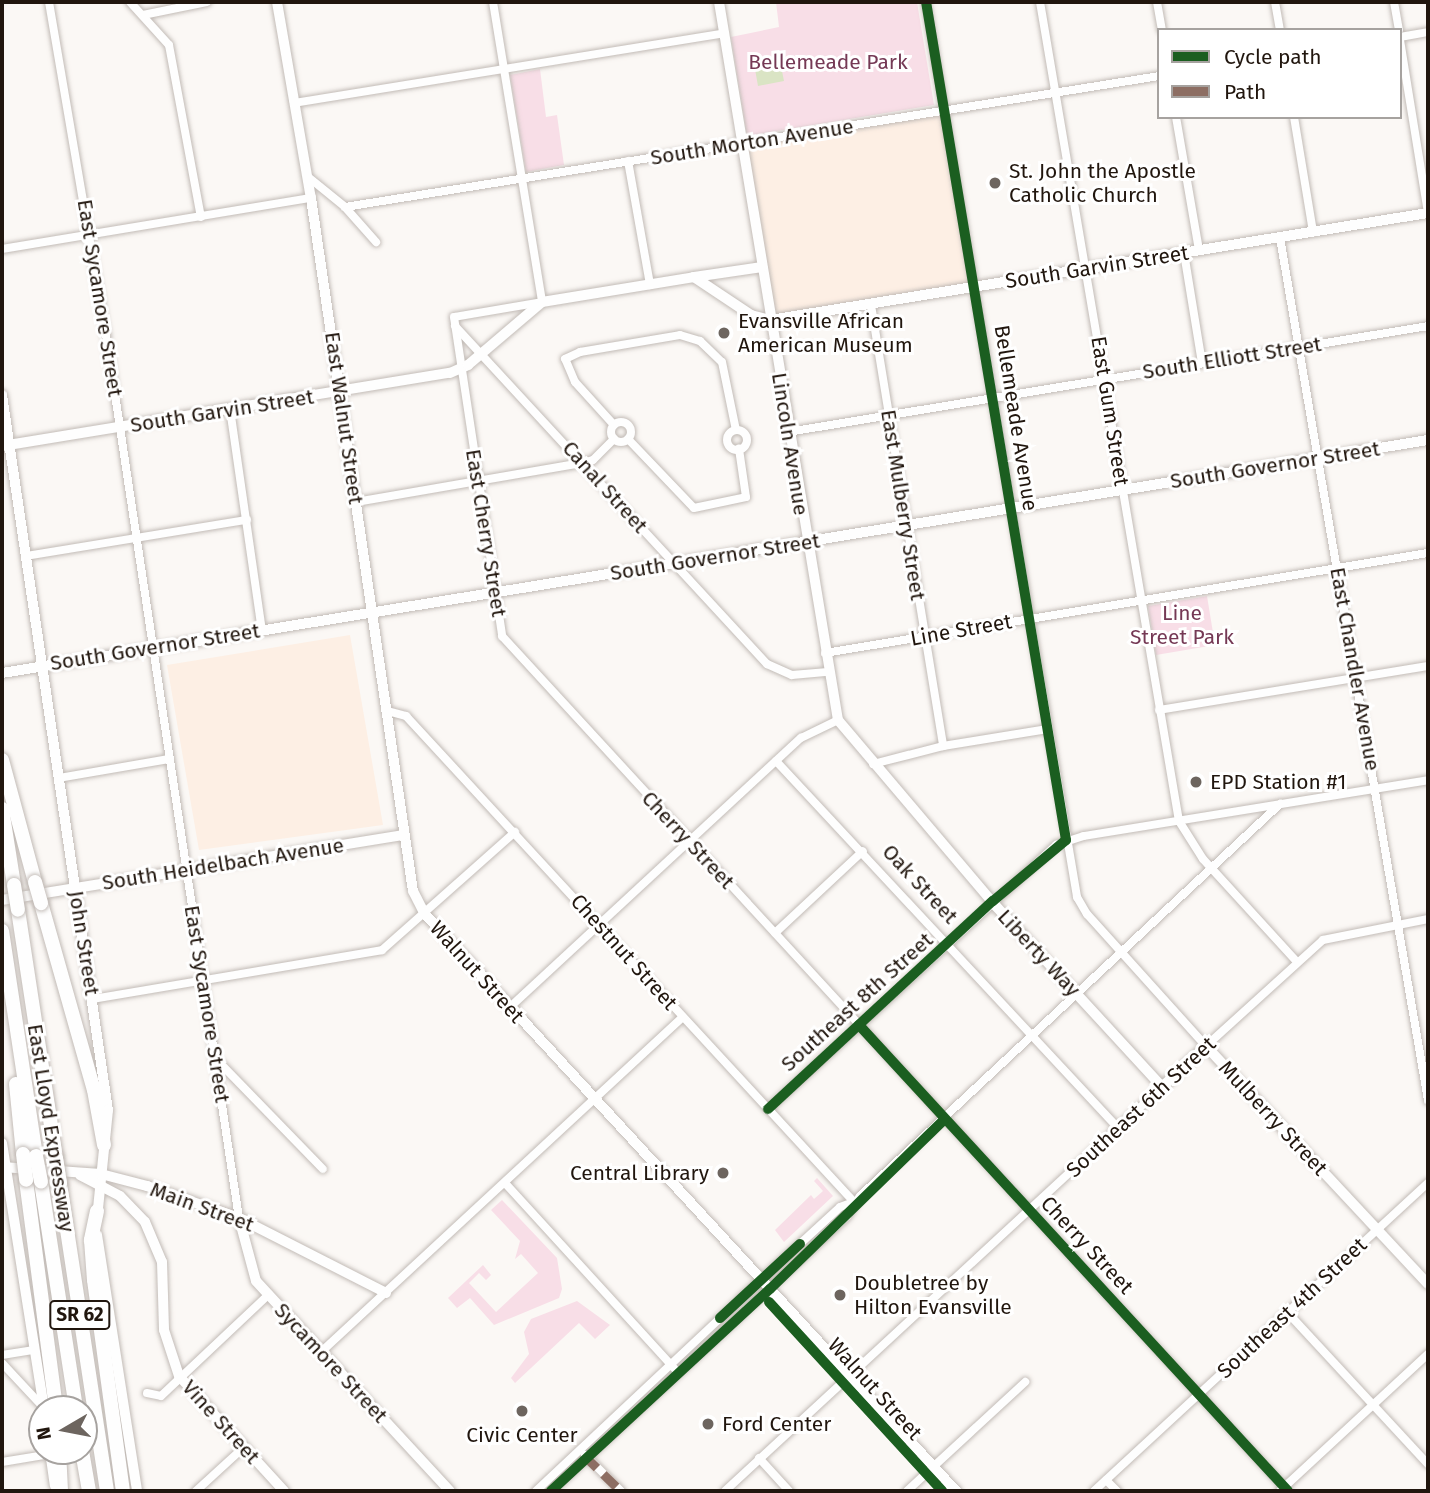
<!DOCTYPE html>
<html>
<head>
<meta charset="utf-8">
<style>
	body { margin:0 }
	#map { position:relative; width:1430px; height:1493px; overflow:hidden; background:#fbf8f5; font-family:"Fira Sans",sans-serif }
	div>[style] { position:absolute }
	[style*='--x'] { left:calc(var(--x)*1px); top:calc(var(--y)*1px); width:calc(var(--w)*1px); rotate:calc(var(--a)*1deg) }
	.built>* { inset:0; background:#fdefe4 }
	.green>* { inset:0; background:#f8dee7 }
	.water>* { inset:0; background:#dae4c4 }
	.roads { filter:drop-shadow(0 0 2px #c2bbb6) drop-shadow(0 0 2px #c2bbb6) }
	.street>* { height:8px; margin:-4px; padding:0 4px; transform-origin:4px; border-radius:4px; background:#fefefe }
	.street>.ring { margin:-4px; padding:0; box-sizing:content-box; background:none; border:8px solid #fefefe; border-radius:50% }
	.secondary>* { height:10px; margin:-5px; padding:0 5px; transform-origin:5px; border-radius:5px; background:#fefefe }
	.highway>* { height:14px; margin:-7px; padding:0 7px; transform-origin:7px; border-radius:7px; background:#fefefe }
	.bridges { filter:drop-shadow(0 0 2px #c2bbb6) drop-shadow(0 0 2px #c2bbb6) }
	.highway-bridge>* { height:14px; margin:-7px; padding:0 7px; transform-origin:7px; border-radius:7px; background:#fefefe }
	.quiet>* { height:9px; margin-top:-4.5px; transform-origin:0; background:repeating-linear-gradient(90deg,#8d6e63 0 18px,transparent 0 27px) }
	.cycleway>* { height:10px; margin:-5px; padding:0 5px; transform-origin:5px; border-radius:5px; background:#1b5e20 }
	.dots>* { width:19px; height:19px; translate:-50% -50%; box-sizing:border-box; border:4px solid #fff; border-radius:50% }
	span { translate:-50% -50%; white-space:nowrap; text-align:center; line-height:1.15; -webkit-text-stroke:6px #fff; paint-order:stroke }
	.shield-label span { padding:2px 5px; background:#fff; border:2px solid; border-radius:5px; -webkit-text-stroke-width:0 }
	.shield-label { font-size:19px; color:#21160e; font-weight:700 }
	.park-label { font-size:21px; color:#753955 }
	.street-label { font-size:21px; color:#21160e }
	.poi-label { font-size:21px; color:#21160e }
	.left { translate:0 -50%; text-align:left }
	.right { translate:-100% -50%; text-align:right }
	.frame { position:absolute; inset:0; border:4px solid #21160e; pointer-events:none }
	.legend { position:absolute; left:1157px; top:28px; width:245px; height:91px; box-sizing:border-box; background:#fff; border:2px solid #a6a29f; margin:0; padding:9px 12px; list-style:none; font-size:21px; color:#21160e }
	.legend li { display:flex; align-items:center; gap:14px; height:35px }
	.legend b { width:35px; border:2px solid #a6a29f }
	.north { position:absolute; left:28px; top:1395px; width:70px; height:70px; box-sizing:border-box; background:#fff; border:2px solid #a6a29f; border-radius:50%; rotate:260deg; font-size:19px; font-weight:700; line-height:28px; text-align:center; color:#21160e }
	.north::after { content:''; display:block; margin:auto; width:24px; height:32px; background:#6d655f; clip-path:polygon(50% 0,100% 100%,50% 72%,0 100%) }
</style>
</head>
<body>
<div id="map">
	<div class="built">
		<i style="clip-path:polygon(943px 113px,972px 286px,773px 319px,747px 146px)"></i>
		<i style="clip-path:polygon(350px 635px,383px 825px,199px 850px,167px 665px)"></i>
	</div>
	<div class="green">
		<i style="clip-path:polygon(776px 2px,917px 2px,934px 105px,747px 136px,731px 37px,779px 27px)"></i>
		<i style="clip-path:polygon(540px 69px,546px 117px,557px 115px,564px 165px,526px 172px,510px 75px)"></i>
		<i style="clip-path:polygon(1207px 596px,1215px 645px,1156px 655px,1148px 606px)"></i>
		<i style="clip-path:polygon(817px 1178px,833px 1196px,784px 1242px,775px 1230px,811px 1195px,814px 1199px,823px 1191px,814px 1181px)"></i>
		<i style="clip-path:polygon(502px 1200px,557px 1258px,562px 1289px,559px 1298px,494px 1325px,470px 1298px,457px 1308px,448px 1298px,483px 1265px,491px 1275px,486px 1280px,479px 1273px,469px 1283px,496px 1312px,538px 1273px,521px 1254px,515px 1259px,520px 1241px,491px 1210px)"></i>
		<i style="clip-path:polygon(577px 1301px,610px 1325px,595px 1339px,579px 1323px,515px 1383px,511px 1378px,529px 1354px,524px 1332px,531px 1319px)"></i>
	</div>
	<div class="water">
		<i style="clip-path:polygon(753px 58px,763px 58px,764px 63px,780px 61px,784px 81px,758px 86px)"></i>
	</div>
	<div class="roads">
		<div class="street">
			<i style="--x:49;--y:2;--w:331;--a:80.3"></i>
			<i style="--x:105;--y:328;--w:900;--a:81.44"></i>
			<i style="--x:130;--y:2;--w:58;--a:47.8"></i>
			<i style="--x:169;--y:45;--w:175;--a:79.5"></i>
			<i style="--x:493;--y:2;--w:304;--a:80.7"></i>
			<i style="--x:542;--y:302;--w:89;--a:170.3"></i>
			<i style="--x:454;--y:317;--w:323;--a:81.4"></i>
			<i style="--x:502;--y:636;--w:1161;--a:47.41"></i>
			<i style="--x:926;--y:2;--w:908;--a:80.42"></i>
			<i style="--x:1077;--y:897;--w:20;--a:60"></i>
			<i style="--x:1087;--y:914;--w:178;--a:48"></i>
			<i style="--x:1206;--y:1046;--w:158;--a:-42.2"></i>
			<i style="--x:1323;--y:940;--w:107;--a:-11.3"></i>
			<i style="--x:1040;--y:2;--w:831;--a:80.37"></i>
			<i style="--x:1179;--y:821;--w:45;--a:57.7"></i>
			<i style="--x:1203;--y:859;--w:139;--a:47.6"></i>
			<i style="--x:1157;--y:2;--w:28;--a:80"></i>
			<i style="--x:1275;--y:2;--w:28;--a:80"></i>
			<i style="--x:1394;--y:2;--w:28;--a:80"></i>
			<i style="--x:143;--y:15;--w:65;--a:-11.5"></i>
			<i style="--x:1400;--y:37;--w:28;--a:-10"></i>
			<i style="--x:1400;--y:40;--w:175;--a:80.8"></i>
			<i style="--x:294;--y:103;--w:436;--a:-9.2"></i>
			<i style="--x:1176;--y:117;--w:135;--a:80.2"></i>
			<i style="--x:1294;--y:117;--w:117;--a:80.6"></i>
			<i style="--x:628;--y:161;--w:126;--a:79.9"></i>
			<i style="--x:307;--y:176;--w:49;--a:39.2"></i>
			<i style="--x:345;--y:207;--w:47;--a:48.5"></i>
			<i style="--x:345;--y:207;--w:824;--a:-9.14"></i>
			<i style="--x:1280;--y:238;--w:875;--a:80.26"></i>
			<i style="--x:2;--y:249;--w:313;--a:-9.4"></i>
			<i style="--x:1184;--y:253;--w:111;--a:80.7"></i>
			<i style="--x:871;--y:305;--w:447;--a:80.7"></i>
			<i style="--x:455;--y:326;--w:460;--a:47.3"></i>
			<i style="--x:767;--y:664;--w:27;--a:24"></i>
			<i style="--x:792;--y:675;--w:36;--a:-5"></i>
			<i style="--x:230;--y:409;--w:223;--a:81.8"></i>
			<i class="ring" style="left:611px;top:422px;width:12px;height:12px"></i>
			<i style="--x:614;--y:425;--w:58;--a:-132.2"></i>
			<i style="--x:575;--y:382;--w:25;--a:-113"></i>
			<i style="--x:565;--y:359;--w:17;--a:-25"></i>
			<i style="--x:580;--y:352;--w:101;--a:-9.6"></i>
			<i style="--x:680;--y:335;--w:21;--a:17"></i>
			<i style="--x:700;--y:341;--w:30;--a:44"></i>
			<i style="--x:722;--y:362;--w:69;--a:78.4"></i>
			<i class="ring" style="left:727px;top:430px;width:12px;height:12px"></i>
			<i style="--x:788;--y:432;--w:649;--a:-9.4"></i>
			<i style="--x:628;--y:439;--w:95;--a:46.3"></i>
			<i style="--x:694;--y:508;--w:53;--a:-11.9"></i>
			<i style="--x:746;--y:497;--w:49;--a:-98.3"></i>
			<i style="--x:356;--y:502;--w:229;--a:-9.8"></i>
			<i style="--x:582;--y:463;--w:11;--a:-15"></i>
			<i style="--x:593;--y:460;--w:30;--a:-45"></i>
			<i style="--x:26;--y:556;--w:224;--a:-9.3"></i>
			<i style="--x:825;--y:653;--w:611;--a:-9.42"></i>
			<i style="--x:1159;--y:710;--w:273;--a:-9.3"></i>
			<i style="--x:387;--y:711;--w:20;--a:15"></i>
			<i style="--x:406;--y:716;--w:661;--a:47.33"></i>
			<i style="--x:776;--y:761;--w:502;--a:47.02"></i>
			<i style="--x:873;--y:764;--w:72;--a:-14.4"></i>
			<i style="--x:943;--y:746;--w:106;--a:-9.2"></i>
			<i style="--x:59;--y:778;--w:112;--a:-9.8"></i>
			<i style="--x:775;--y:933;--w:120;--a:-43"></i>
			<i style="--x:93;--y:999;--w:293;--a:-9.6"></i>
			<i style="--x:382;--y:950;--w:178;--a:-41.6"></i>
			<i style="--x:509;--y:1008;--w:398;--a:-42.8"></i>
			<i style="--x:801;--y:738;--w:41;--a:-25.9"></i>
			<i style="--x:214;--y:1057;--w:156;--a:45.8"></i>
			<i style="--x:768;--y:1109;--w:391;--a:-42.5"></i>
			<i style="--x:1056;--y:845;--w:29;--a:-18"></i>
			<i style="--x:1084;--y:836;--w:349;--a:-9.2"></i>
			<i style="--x:505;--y:1183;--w:251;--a:47.6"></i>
			<i style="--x:739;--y:1300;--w:137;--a:-42.6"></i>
			<i style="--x:840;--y:1207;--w:15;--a:-20"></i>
			<i style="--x:747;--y:1309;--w:137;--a:-42.9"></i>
			<i style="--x:847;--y:1216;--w:24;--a:-57"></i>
			<i style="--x:860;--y:1196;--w:575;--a:-43.03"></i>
			<i style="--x:1287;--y:1312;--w:207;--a:47.2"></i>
			<i style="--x:321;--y:1352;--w:493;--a:-42.8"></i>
			<i style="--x:2;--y:1355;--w:31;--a:-9"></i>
			<i style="--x:2;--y:1363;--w:60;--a:47"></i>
			<i style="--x:147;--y:1393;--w:14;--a:12"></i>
			<i style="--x:161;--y:1396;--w:147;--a:-43.3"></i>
			<i style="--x:585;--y:1455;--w:51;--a:45"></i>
			<i style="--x:759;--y:1458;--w:45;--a:47.7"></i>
			<i style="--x:2;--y:1462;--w:50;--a:-9.3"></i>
			<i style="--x:1106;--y:1480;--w:16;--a:45"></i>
			<i style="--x:196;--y:1491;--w:65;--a:-42.5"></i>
			<i style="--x:536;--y:1491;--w:273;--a:-43.2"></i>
			<i style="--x:551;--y:1491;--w:263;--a:-42.8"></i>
			<i style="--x:725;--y:1491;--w:595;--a:-42.75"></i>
			<i style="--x:907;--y:1491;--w:161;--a:-42.7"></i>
			<i style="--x:1094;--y:1491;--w:454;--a:-42.7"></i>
			<i style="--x:1280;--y:1491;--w:202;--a:-42.8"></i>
		</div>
		<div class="secondary">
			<i style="--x:277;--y:2;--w:199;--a:80.2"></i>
			<i style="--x:311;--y:198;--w:700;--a:81.63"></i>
			<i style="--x:413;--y:891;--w:25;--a:63"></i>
			<i style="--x:424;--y:913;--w:786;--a:47.37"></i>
			<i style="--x:719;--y:2;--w:728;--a:80.59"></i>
			<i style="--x:838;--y:720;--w:241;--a:49.7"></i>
			<i style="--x:994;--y:904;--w:248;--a:47.4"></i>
			<i style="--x:1162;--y:1087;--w:60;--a:-43"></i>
			<i style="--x:1206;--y:1046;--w:325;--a:47"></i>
			<i style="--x:694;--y:277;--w:69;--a:-8.4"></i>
			<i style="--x:2;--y:395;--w:723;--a:81.57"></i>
			<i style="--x:108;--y:1110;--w:110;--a:95.8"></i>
			<i style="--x:2;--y:446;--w:454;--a:-9.3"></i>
			<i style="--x:450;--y:373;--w:20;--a:-24"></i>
			<i style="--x:468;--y:365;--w:97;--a:-40.4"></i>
			<i style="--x:542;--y:302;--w:154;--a:-9.3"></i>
			<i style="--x:694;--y:277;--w:69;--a:33.7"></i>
			<i style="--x:751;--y:315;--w:20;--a:15"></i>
			<i style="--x:770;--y:320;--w:667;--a:-9.24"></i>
			<i style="--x:2;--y:673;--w:1445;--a:-9.28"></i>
			<i style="--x:2;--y:900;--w:407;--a:-9.2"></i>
			<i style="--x:2;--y:1143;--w:269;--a:81"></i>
			<i style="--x:2;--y:1167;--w:99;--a:4"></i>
			<i style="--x:101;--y:1174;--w:48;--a:14.6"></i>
			<i style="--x:147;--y:1186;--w:97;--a:19.2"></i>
			<i style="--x:239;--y:1218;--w:165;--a:27"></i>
			<i style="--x:80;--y:1175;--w:45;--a:27.7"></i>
			<i style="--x:120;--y:1196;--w:36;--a:46"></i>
			<i style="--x:145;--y:1222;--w:43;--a:67"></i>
			<i style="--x:162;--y:1262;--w:68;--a:88.3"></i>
			<i style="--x:164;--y:1330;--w:48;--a:71.9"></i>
			<i style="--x:179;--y:1376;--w:156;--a:47.6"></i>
			<i style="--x:239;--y:1218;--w:65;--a:74.9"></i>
			<i style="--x:256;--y:1281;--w:286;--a:47.3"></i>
			<i style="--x:97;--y:1235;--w:259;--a:81.1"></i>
			<i style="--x:50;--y:1451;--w:35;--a:82"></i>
		</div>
		<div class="highway">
			<i style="--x:2;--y:760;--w:126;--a:74.9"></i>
			<i style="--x:2;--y:809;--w:77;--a:81"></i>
			<i style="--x:41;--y:903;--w:194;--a:74.2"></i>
			<i style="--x:94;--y:1090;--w:56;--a:79.7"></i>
			<i style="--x:18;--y:910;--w:251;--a:81.3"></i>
			<i style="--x:2;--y:931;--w:228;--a:81.4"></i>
			<i style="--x:16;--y:1084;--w:70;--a:84.3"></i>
			<i style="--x:26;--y:1180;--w:231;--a:82.5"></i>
			<i style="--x:41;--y:1182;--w:230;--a:81.2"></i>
			<i style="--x:60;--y:1184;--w:311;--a:81.3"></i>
			<i style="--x:97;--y:1211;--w:30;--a:102"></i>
			<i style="--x:91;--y:1240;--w:40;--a:85.7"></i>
			<i style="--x:94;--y:1280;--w:213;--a:82.2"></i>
			<i style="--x:59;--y:1451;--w:40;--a:87.1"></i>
			<i style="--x:82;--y:1451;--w:41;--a:80.1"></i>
		</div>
	</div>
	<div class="bridges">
		<div class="highway-bridge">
			<i style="--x:35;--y:882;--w:22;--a:74"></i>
			<i style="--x:14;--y:885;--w:25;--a:81"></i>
			<i style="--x:23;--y:1154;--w:26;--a:83"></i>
			<i style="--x:36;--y:1156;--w:26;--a:79"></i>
			<i style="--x:56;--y:1158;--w:26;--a:81"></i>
		</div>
	</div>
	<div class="quiet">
		<i style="--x:584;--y:1455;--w:52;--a:44.2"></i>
	</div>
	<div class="cycleway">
		<i style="--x:859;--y:1025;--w:633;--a:47.37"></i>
		<i style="--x:768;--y:1109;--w:306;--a:-42.8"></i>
		<i style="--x:993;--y:901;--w:95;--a:-39.9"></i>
		<i style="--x:1066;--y:840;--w:850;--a:-99.48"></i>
		<i style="--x:769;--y:1302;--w:256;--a:47.5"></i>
		<i style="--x:720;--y:1318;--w:109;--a:-42.8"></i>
		<i style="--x:551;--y:1491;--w:298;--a:-42.7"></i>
		<i style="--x:770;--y:1289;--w:243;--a:-44.2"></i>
	</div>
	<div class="dots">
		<i style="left:995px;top:183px;background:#6d655f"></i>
		<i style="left:724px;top:333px;background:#6d655f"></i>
		<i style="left:1196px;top:782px;background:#6d655f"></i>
		<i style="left:723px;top:1173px;background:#6d655f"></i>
		<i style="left:840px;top:1295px;background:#6d655f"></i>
		<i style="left:522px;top:1411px;background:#6d655f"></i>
		<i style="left:708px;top:1424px;background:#6d655f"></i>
	</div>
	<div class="shield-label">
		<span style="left:80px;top:1315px">SR 62</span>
	</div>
	<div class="park-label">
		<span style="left:828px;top:62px">Bellemeade Park</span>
		<span style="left:1182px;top:625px">Line<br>Street Park</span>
	</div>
	<div class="street-label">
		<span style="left:752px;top:142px;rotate:-9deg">South Morton Avenue</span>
		<span style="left:1097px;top:267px;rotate:-9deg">South Garvin Street</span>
		<span style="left:100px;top:298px;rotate:81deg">East Sycamore Street</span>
		<span style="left:1232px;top:358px;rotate:-9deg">South Elliott Street</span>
		<span style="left:222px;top:411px;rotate:-9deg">South Garvin Street</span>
		<span style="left:1110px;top:411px;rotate:81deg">East Gum Street</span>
		<span style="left:344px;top:418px;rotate:82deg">East Walnut Street</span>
		<span style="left:1016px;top:418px;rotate:81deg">Bellemeade Avenue</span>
		<span style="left:790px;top:444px;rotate:81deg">Lincoln Avenue</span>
		<span style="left:1275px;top:465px;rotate:-9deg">South Governor Street</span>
		<span style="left:605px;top:487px;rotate:48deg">Canal Street</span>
		<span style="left:903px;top:505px;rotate:81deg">East Mulberry Street</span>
		<span style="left:486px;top:533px;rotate:81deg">East Cherry Street</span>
		<span style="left:715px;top:557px;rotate:-9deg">South Governor Street</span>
		<span style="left:961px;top:630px;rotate:-10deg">Line Street</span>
		<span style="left:155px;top:647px;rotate:-9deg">South Governor Street</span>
		<span style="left:1355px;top:669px;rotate:80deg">East Chandler Avenue</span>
		<span style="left:688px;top:840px;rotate:47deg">Cherry Street</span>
		<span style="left:223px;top:864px;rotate:-9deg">South Heidelbach Avenue</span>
		<span style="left:920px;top:884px;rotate:47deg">Oak Street</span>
		<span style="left:84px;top:943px;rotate:81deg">John Street</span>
		<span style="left:624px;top:952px;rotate:48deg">Chestnut Street</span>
		<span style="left:1039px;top:953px;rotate:47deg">Liberty Way</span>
		<span style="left:477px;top:972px;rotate:48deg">Walnut Street</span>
		<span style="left:857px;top:1002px;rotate:-42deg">Southeast 8th Street</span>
		<span style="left:207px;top:1004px;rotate:81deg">East Sycamore Street</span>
		<span style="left:1141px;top:1107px;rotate:-43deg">Southeast 6th Street</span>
		<span style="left:1273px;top:1118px;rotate:47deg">Mulberry Street</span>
		<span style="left:51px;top:1128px;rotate:81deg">East Lloyd Expressway</span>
		<span style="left:202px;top:1207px;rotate:20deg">Main Street</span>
		<span style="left:1087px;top:1245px;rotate:47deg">Cherry Street</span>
		<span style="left:1292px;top:1308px;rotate:-43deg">Southeast 4th Street</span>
		<span style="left:331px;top:1363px;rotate:47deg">Sycamore Street</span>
		<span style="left:875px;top:1389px;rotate:48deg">Walnut Street</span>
		<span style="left:221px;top:1422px;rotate:48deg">Vine Street</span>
	</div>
	<div class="poi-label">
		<span class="left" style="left:1009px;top:183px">St. John the Apostle<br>Catholic Church</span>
		<span class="left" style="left:738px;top:333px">Evansville African<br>American Museum</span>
		<span class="left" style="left:1210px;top:782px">EPD Station #1</span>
		<span class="right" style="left:709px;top:1173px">Central Library</span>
		<span class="left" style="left:854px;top:1295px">Doubletree by<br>Hilton Evansville</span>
		<span class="left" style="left:722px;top:1424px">Ford Center</span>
		<span style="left:522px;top:1435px">Civic Center</span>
	</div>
	<div class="frame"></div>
	<ul class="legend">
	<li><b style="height:9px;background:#1b5e20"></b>Cycle path</li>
	<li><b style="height:9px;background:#8d6e63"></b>Path</li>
	</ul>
	<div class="north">N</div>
</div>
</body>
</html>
